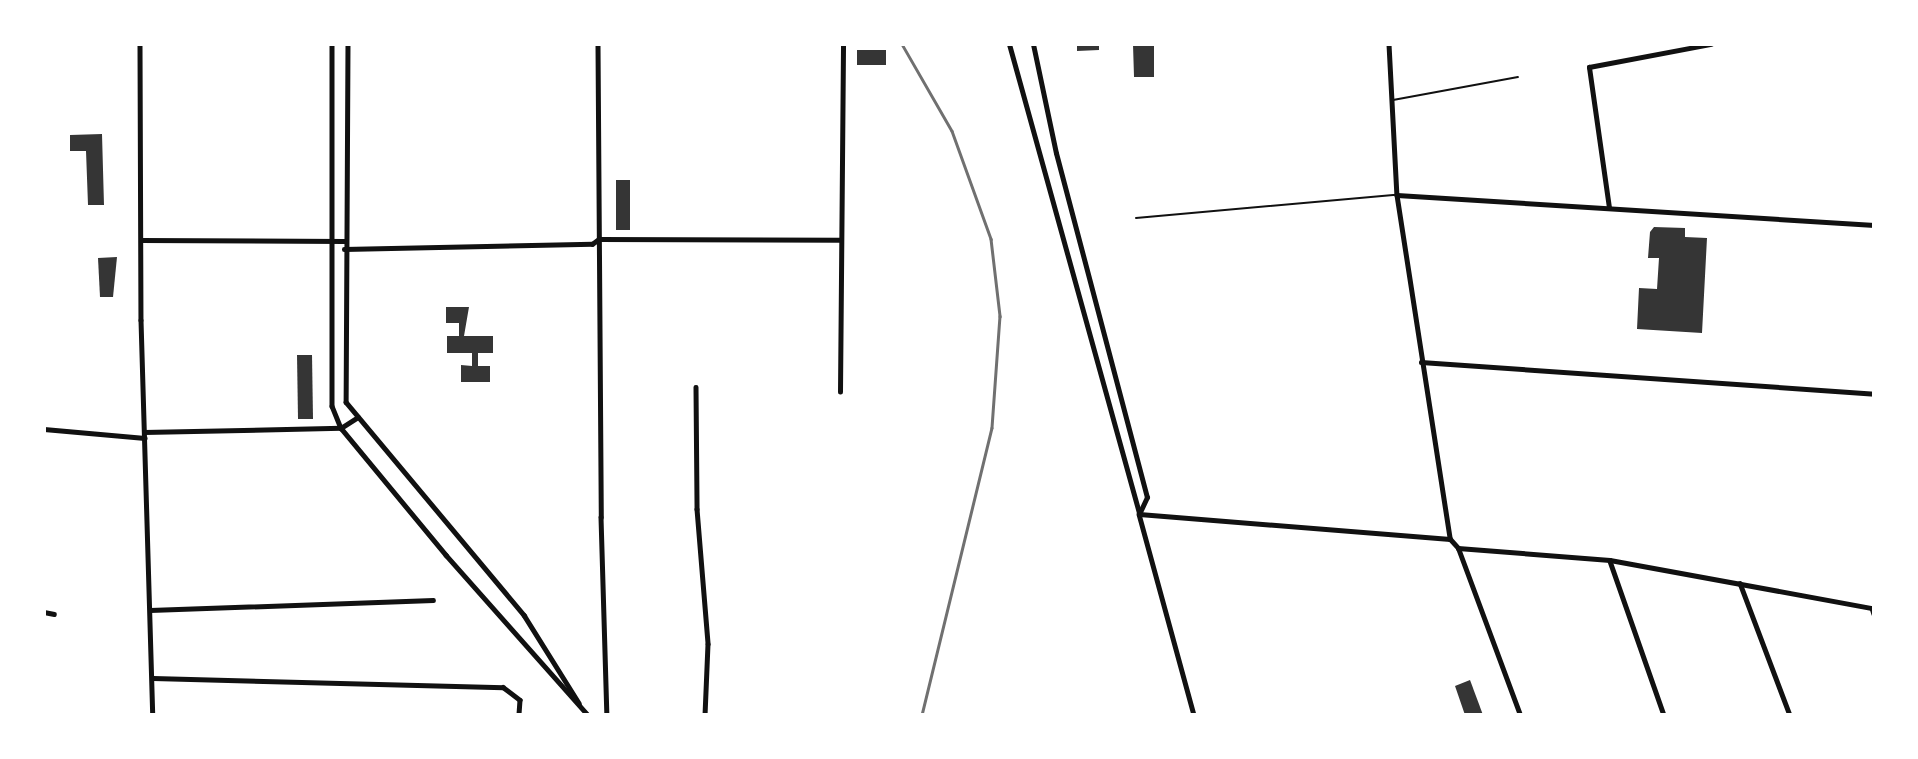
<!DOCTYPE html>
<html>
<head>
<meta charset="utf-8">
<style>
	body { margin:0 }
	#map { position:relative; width:1918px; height:759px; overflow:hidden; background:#fff; font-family:Lato,sans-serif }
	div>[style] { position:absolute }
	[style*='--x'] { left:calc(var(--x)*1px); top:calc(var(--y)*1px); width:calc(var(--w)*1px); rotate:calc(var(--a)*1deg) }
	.building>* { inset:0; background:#353535 }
	.service>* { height:2px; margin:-1px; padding:0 1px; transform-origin:1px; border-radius:1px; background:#111 }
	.minor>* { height:4.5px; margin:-2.25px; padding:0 2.25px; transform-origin:2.25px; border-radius:2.25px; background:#111 }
	.tertiary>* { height:5px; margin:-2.5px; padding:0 2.5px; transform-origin:2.5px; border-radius:2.5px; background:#111 }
	.rail>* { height:2.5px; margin:-1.25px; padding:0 1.25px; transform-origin:1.25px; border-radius:1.25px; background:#707070 }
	span { translate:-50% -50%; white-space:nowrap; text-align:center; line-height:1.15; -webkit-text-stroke:6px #fff; paint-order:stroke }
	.frame { position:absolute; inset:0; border:46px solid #fff; pointer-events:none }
</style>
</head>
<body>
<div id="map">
	<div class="building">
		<i style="clip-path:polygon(1077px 44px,1099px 44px,1099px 50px,1077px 51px)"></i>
		<i style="clip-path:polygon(1133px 44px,1154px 44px,1154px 77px,1134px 77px)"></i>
		<i style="clip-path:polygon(857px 50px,886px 50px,886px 65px,857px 65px)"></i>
		<i style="clip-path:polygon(102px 134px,104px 205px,88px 205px,86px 151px,70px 151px,70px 135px)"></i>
		<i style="clip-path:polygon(616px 180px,630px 180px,630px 230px,616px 230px)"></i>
		<i style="clip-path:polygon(1654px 227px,1685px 228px,1685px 237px,1707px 238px,1702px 333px,1637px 329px,1639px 288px,1657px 289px,1659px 258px,1648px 258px,1650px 232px)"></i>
		<i style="clip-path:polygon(117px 257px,113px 297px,100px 297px,98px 258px)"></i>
		<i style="clip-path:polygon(446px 307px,469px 307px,464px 336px,493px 336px,493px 353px,478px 353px,478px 366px,490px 366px,490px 382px,461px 382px,461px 365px,472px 366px,472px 353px,447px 353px,447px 336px,459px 336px,459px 323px,446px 323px)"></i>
		<i style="clip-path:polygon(297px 355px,312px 355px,313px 419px,298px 419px)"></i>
		<i style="clip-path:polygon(1470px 680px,1483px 715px,1465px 715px,1455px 686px)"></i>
	</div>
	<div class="service">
		<i style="--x:1393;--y:100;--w:127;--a:-10.4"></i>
		<i style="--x:1136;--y:218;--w:261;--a:-5.1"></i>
	</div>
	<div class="minor">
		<i style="--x:140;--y:44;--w:276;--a:89.8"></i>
		<i style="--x:141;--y:320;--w:395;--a:88.3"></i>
		<i style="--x:332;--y:44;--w:362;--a:90"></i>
		<i style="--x:332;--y:406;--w:24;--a:68"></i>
		<i style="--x:341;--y:428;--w:165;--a:50.4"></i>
		<i style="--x:446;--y:555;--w:214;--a:48.4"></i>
		<i style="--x:348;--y:44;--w:358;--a:90.3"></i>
		<i style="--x:346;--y:402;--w:278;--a:50.1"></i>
		<i style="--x:524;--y:615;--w:104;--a:58"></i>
		<i style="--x:598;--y:44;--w:473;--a:89.6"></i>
		<i style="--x:601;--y:517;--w:198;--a:88.3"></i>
		<i style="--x:1389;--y:44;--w:151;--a:87"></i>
		<i style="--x:1397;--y:195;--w:348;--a:81.2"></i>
		<i style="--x:1397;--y:195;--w:478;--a:3.6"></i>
		<i style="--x:1609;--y:208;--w:142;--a:-98.1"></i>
		<i style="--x:1589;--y:67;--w:124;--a:-10.7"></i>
		<i style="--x:141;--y:240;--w:203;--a:0.3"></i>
		<i style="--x:344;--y:249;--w:248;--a:-1.2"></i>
		<i style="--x:592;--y:244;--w:9;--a:-36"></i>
		<i style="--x:599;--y:239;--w:241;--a:0.2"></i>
		<i style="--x:1421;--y:362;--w:454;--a:4"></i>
		<i style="--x:696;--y:387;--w:122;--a:89.5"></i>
		<i style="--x:697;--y:509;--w:135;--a:85.3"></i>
		<i style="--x:708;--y:644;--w:71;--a:92.4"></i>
		<i style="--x:840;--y:392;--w:348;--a:-89.5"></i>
		<i style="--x:44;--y:429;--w:101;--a:5.1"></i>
		<i style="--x:144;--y:432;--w:197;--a:-1.2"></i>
		<i style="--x:341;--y:428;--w:20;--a:-33"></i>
		<i style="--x:1139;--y:514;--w:208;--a:74.7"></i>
		<i style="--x:1458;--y:548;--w:152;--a:4.5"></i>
		<i style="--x:1610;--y:560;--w:266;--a:10.4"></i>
		<i style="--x:1872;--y:608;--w:6;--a:72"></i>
		<i style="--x:1610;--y:561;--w:163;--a:70.7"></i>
		<i style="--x:1740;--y:583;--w:141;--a:69.3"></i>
		<i style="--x:150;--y:610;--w:283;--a:-2"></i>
		<i style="--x:44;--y:612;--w:10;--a:11"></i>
		<i style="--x:153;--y:678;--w:350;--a:1.5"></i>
		<i style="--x:503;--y:687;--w:21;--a:37"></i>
		<i style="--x:520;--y:700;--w:15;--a:94"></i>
	</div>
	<div class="tertiary">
		<i style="--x:1009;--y:44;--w:488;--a:74.5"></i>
		<i style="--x:1033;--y:44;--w:111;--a:78.1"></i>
		<i style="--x:1056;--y:153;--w:356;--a:75.2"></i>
		<i style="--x:1147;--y:497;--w:19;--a:115"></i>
		<i style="--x:1139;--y:514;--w:312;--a:4.6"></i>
		<i style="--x:1450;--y:539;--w:12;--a:48"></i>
		<i style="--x:1458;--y:548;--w:178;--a:69.6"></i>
	</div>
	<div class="rail">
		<i style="--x:902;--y:44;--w:100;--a:60.1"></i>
		<i style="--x:952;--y:131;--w:115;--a:70.1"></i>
		<i style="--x:991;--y:239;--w:78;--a:83.3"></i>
		<i style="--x:1000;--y:316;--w:112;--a:94.1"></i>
		<i style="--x:992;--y:428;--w:295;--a:103.7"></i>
	</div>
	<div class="frame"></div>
</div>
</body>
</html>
